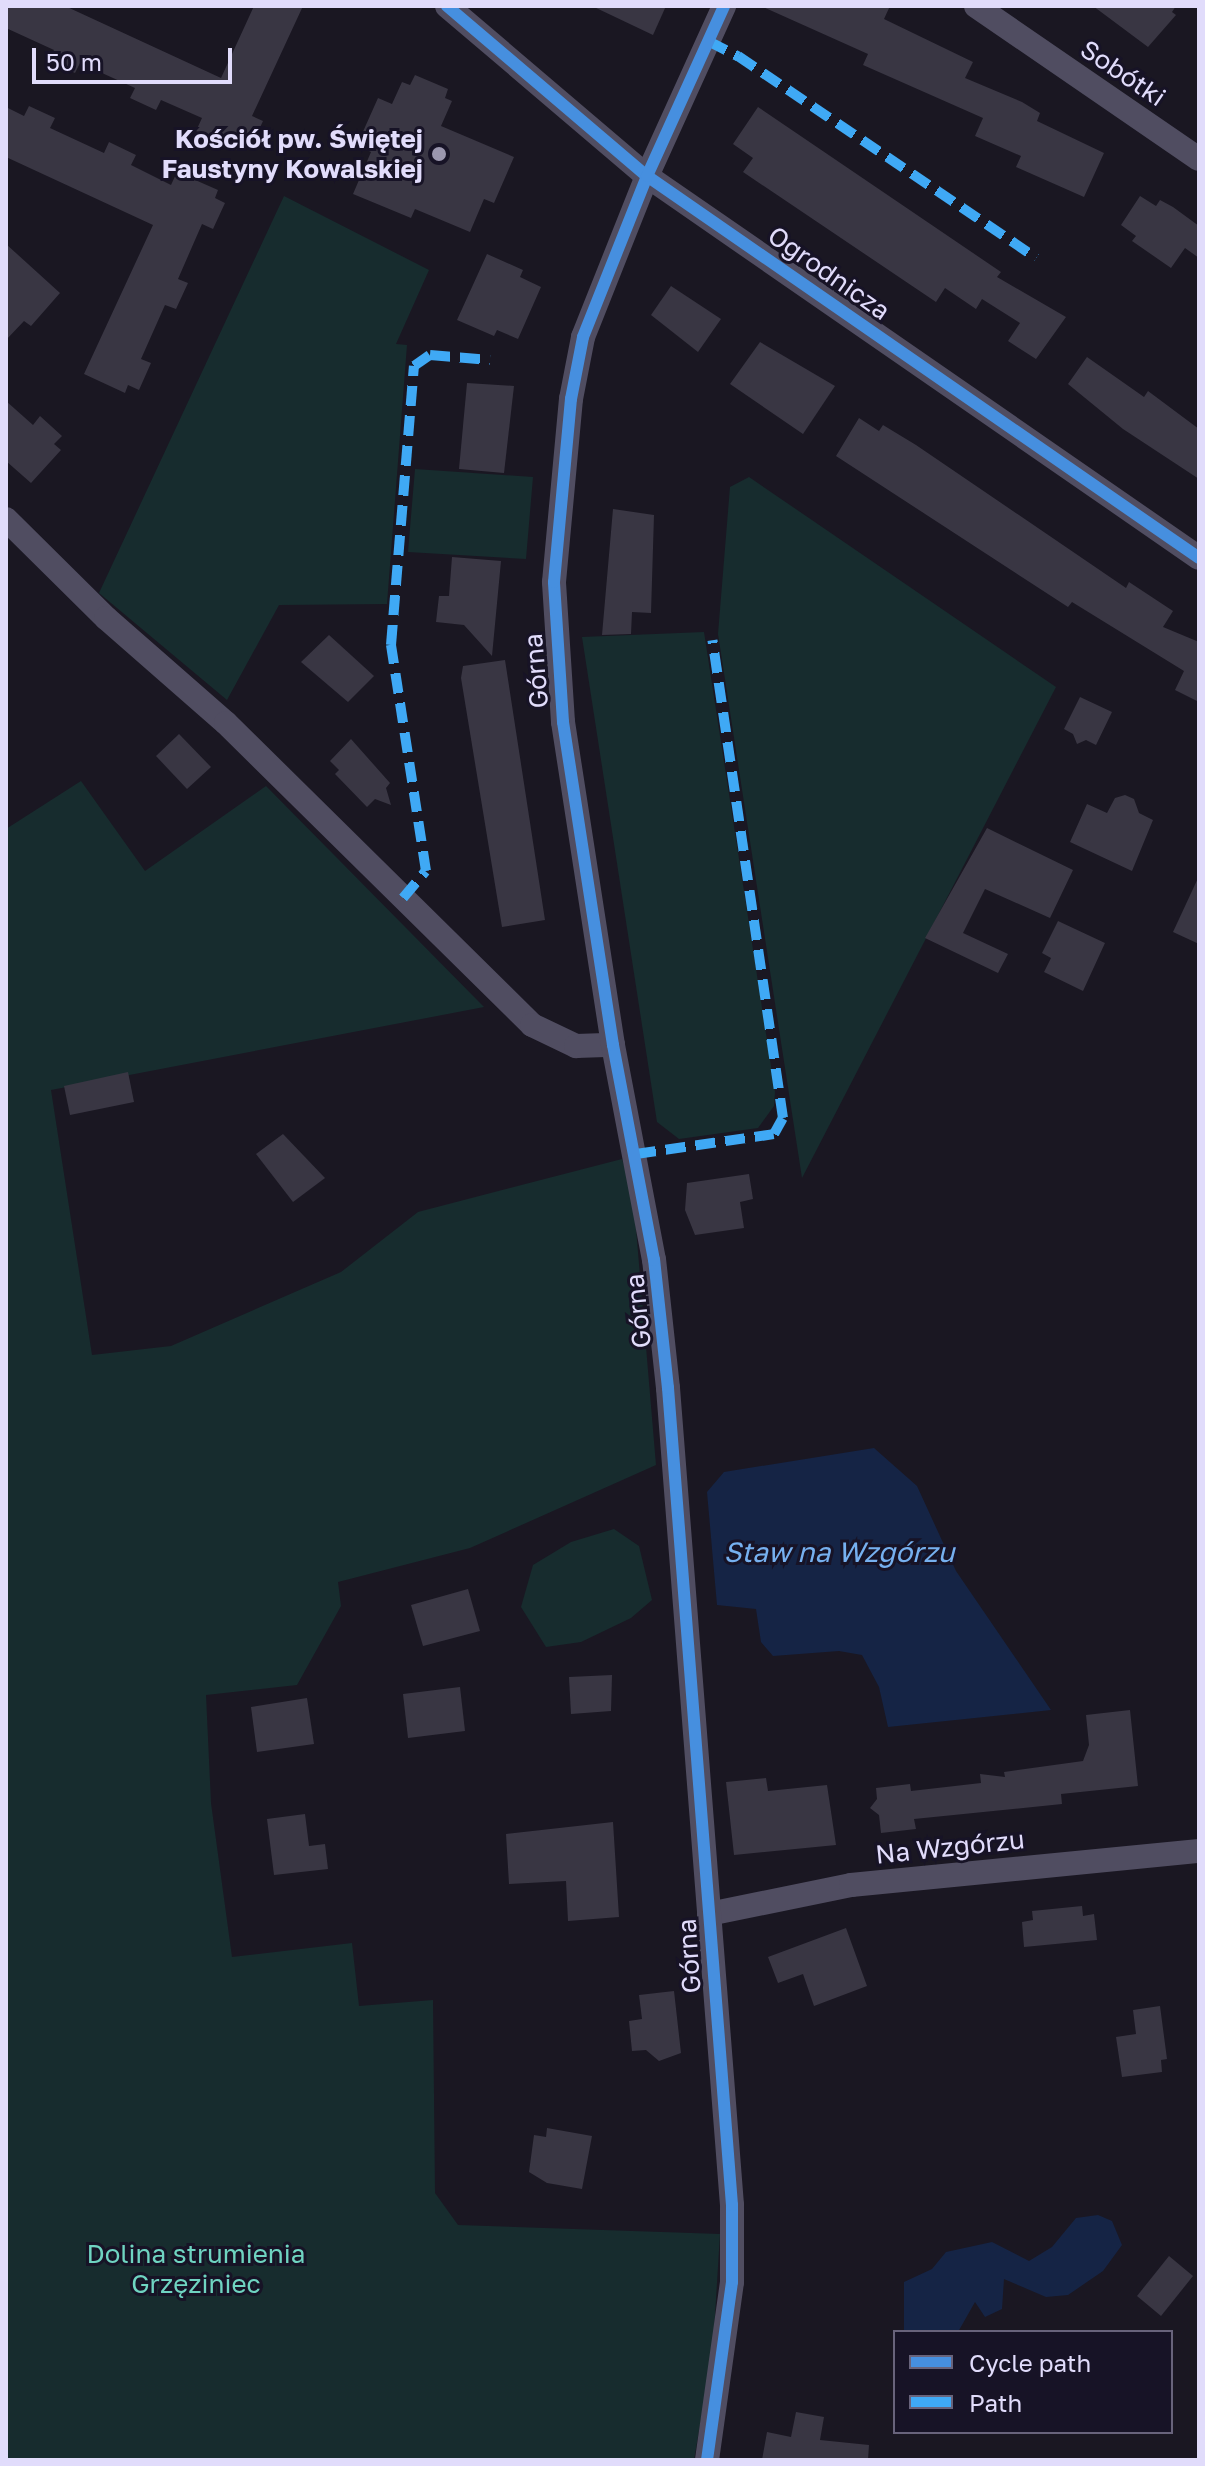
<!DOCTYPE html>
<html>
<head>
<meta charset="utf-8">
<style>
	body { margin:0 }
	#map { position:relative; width:1205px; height:2466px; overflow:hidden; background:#1a1722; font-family:"Golos Text",sans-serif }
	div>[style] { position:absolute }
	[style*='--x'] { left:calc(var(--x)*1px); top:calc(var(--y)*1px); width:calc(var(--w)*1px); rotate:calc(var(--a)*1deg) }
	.green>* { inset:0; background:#172c2e }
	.water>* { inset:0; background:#152445 }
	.building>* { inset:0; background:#393643 }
	.minor>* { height:24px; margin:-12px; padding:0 12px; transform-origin:12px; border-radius:12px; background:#504d61 }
	.quiet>* { height:10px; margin-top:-5px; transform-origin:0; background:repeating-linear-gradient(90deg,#3fa9f5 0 20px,transparent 0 30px) }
	.cycleway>* { height:12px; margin:-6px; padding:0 6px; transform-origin:6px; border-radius:6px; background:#468fdf }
	.dots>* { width:22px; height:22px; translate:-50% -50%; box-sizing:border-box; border:4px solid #171326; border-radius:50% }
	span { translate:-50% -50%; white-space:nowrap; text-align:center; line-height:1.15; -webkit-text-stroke:6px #171326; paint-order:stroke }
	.street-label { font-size:26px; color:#e1dcfb }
	.poi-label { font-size:26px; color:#e1dcfb; font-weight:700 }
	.right { translate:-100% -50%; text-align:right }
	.park-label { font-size:26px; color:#6fd4c1 }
	.water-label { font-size:28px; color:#76b0ef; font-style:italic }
	.frame { position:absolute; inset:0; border:8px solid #e1dcfb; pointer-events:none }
	.legend { position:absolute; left:893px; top:2330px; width:280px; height:104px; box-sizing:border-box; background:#171326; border:2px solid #68637b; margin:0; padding:10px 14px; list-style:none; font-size:24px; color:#e1dcfb }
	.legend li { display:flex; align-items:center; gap:16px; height:40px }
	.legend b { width:40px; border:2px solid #68637b }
	.scale { position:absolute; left:32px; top:48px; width:200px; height:36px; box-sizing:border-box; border:4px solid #e1dcfb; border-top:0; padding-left:10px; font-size:24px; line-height:28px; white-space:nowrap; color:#e1dcfb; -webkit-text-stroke:6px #171326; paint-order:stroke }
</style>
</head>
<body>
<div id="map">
	<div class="green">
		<i style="clip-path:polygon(284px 196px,429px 270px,396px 344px,407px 345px,387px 604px,279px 605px,227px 700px,99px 593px)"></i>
		<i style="clip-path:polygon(415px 469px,533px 477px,526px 559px,408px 552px)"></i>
		<i style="clip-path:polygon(749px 477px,1056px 687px,802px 1178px,718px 634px,730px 487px)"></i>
		<i style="clip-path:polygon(704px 632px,775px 1092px,774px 1106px,758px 1128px,679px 1139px,657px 1122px,582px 637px)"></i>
		<i style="clip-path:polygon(81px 781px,145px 871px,266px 786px,484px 1007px,51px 1090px,92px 1355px,171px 1346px,341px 1272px,418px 1212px,622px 1159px,633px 1193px,656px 1465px,470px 1548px,338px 1582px,341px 1606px,297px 1685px,206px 1695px,211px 1803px,232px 1957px,352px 1943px,359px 2006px,433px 2000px,435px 2193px,458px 2225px,720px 2234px,713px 2348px,694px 2460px,6px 2460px,6px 829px)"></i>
		<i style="clip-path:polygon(614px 1529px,639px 1546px,652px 1600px,631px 1618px,581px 1642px,546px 1647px,521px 1607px,533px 1565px,571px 1542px)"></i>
	</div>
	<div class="water">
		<i style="clip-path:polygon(874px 1448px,917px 1486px,956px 1571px,1051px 1710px,888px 1727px,879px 1687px,862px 1655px,839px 1651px,773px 1656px,761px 1642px,756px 1609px,717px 1605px,707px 1492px,724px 1472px)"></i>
		<i style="clip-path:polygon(1098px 2215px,1112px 2221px,1122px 2245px,1103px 2271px,1068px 2295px,1046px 2297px,1004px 2279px,1002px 2309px,985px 2317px,975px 2302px,958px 2332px,904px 2332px,904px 2282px,932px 2269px,946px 2252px,992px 2242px,1029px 2261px,1052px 2247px,1076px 2218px)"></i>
	</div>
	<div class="building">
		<i style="clip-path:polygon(6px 6px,65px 6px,221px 78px,254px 6px,303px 6px,252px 116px,263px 121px,251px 147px,240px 142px,237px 150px,196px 131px,202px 118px,161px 100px,156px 110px,130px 98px,135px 88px,80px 63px,75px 73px,49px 61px,54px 50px,6px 28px)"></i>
		<i style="clip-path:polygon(592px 6px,666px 6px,653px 35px)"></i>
		<i style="clip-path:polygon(761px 6px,890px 6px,884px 19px,973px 62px,965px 78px,1022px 102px,1040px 113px,1037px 121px,1104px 153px,1084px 197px,1016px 167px,1021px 156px,975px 136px,983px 118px,863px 65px,868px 54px)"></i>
		<i style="clip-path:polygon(1093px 6px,1176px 6px,1172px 12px,1176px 15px,1148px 47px)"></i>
		<i style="clip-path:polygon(415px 75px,448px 89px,445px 98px,452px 101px,441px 126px,514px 157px,494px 203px,484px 199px,470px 232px,415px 209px,411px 218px,353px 194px,371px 152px,357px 145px,378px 98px,392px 104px,402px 82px,410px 85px)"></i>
		<i style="clip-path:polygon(29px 106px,55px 118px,50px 128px,104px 153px,109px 142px,136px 155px,131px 165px,171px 185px,177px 172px,218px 190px,215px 198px,225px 203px,213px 229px,202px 224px,178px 279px,188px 283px,176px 309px,165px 305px,141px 359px,151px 363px,139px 390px,128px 385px,125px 393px,84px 374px,153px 225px,6px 157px,6px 107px,24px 116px)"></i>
		<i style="clip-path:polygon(758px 107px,1001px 272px,997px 277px,1066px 317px,1036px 359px,1008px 341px,1020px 323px,982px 299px,976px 309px,945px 288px,936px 302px,743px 172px,753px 158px,733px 144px)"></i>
		<i style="clip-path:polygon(1140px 196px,1156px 206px,1160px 200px,1173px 207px,1199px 226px,1199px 258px,1185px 248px,1171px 268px,1132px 241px,1136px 236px,1121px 225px)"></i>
		<i style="clip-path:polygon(6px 244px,60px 293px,31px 326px,24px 321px,6px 340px)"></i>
		<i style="clip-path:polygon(487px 254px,523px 270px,520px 277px,541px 287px,518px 339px,497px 330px,494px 336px,457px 320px)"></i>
		<i style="clip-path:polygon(671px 286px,721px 319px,698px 352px,651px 315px)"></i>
		<i style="clip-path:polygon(760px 342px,835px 386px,803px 434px,730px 384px)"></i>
		<i style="clip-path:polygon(1087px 357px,1144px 397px,1148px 391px,1199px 429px,1199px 479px,1123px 429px,1068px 384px)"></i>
		<i style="clip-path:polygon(467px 383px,514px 386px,504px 473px,459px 469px)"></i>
		<i style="clip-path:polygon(6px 401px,33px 425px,40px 416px,62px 436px,54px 444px,61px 450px,31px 483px,6px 461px)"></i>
		<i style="clip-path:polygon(859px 418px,879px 431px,883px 425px,916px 445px,1126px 588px,1129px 582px,1173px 611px,1163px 627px,1199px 642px,1199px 702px,1175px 690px,1184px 671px,1072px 602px,1068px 607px,836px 456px)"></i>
		<i style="clip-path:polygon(613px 509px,654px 515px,651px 613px,632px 612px,631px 634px,602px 635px)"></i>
		<i style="clip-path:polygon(452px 557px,501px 561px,492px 656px,464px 625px,436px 622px,439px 596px,449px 596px)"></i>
		<i style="clip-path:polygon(329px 635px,374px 676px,348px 702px,301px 662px)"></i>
		<i style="clip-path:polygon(505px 660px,545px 920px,502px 927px,461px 678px,463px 666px)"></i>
		<i style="clip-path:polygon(1080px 697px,1112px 712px,1096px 745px,1086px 740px,1077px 744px,1073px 734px,1064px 729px)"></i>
		<i style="clip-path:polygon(179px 734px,211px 767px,187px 789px,156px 756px)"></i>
		<i style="clip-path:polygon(351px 739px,390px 783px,386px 788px,391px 805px,375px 799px,367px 807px,335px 774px,339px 770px,330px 761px)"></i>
		<i style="clip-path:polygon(1125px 795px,1134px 799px,1139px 813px,1153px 820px,1132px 871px,1070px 842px,1087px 804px,1107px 813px,1115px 798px)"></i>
		<i style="clip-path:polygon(987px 828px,1073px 870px,1050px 918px,985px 889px,963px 933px,1008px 954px,998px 973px,925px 938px)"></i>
		<i style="clip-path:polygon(1199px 876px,1199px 944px,1173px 932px)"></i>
		<i style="clip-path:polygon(1058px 921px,1105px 943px,1083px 991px,1044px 972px,1051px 958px,1042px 953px)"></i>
		<i style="clip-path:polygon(128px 1072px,134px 1102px,70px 1115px,64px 1086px)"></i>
		<i style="clip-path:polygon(283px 1134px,325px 1178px,293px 1202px,256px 1154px)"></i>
		<i style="clip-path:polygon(749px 1174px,753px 1199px,740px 1202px,744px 1228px,695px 1235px,685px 1210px,687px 1183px)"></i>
		<i style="clip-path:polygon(468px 1589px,480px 1631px,423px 1646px,411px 1605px)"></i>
		<i style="clip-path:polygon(612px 1675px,611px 1711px,571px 1714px,569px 1677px)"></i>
		<i style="clip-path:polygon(460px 1687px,465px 1731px,408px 1738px,403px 1694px)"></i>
		<i style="clip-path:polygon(307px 1698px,314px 1744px,257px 1752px,251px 1707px)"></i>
		<i style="clip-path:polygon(1130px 1710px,1138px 1786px,1061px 1794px,1062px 1804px,914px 1819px,916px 1829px,881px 1833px,879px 1815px,870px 1808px,877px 1799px,876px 1788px,910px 1784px,911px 1791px,981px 1783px,980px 1774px,1005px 1777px,1004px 1772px,1083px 1761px,1089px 1745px,1086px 1715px)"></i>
		<i style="clip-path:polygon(766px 1778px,768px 1791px,827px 1785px,836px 1845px,734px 1855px,726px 1782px)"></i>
		<i style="clip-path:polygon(305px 1814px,309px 1846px,325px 1844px,328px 1869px,274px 1875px,267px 1819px)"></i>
		<i style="clip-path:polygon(613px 1822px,619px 1917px,568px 1921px,566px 1881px,509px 1884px,506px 1834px)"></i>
		<i style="clip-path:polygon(1082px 1906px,1083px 1916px,1094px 1914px,1097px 1940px,1024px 1947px,1022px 1922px,1033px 1920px,1032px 1911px)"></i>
		<i style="clip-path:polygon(846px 1928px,867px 1986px,814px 2006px,803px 1974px,778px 1983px,768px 1957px)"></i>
		<i style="clip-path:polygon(674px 1991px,681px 2053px,659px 2061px,646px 2050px,632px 2051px,629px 2021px,642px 2019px,639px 1995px)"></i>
		<i style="clip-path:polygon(1160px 2006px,1167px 2059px,1161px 2060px,1162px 2072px,1122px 2077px,1116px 2037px,1136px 2034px,1133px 2010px)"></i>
		<i style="clip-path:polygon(547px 2128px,592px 2136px,582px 2189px,547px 2183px,529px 2172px,534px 2135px,546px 2137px)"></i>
		<i style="clip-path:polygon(1169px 2256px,1193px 2276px,1161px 2316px,1137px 2296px)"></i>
		<i style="clip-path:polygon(796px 2412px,824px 2417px,820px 2440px,869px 2445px,868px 2460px,762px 2460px,767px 2432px,791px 2437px)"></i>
	</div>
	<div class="minor">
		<i style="--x:447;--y:6;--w:262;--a:40.4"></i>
		<i style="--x:647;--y:176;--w:671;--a:34.68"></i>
		<i style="--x:976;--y:6;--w:270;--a:34.5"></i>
		<i style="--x:6;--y:519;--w:141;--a:44.7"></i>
		<i style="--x:106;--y:618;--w:159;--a:41.2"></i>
		<i style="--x:226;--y:723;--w:430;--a:44.6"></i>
		<i style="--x:532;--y:1025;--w:49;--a:25.5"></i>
		<i style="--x:576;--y:1046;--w:37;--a:-2"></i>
		<i style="--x:709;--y:1914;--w:145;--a:-11.5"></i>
		<i style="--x:851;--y:1885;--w:350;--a:-5.6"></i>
		<i style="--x:707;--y:2460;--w:180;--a:-82"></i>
		<i style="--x:732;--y:2282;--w:77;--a:-90"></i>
		<i style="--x:732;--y:2205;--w:820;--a:-94.48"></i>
		<i style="--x:668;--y:1388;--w:129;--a:-96.2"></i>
		<i style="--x:654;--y:1260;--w:219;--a:-100.8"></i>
		<i style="--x:613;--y:1045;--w:327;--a:-98.8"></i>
		<i style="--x:563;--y:722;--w:140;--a:-93.7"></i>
		<i style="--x:554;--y:582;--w:184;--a:-84.7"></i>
		<i style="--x:571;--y:399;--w:63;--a:-79"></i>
		<i style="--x:583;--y:337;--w:173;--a:-68.3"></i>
		<i style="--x:647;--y:176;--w:187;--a:-65.6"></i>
	</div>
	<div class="quiet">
		<i style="--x:708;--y:41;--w:34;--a:27"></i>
		<i style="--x:738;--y:56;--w:360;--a:34.1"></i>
		<i style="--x:403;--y:898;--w:35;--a:-50"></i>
		<i style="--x:426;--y:871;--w:229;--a:-98.8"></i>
		<i style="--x:391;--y:645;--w:280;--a:-85.3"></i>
		<i style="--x:414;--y:366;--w:19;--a:-35"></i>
		<i style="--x:430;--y:355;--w:60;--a:4.8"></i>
		<i style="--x:636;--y:1154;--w:139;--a:-8.2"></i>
		<i style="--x:774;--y:1134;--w:18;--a:-61"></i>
		<i style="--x:783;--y:1118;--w:483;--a:-98.4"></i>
	</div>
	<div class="cycleway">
		<i style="--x:447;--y:6;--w:262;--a:40.4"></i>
		<i style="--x:647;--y:176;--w:671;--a:34.68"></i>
		<i style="--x:707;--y:2460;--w:180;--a:-82"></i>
		<i style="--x:732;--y:2282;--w:77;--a:-90"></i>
		<i style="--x:732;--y:2205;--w:820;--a:-94.48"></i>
		<i style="--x:668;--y:1388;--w:129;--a:-96.2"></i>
		<i style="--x:654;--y:1260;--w:219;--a:-100.8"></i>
		<i style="--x:613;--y:1045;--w:327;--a:-98.8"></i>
		<i style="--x:563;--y:722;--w:140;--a:-93.7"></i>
		<i style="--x:554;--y:582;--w:184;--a:-84.7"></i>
		<i style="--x:571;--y:399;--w:63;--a:-79"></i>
		<i style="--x:583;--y:337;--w:173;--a:-68.3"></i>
		<i style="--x:647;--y:176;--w:187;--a:-65.6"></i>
	</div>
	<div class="dots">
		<i style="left:439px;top:154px;background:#9b97af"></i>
	</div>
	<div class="street-label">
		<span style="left:1123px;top:73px;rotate:34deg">Sobótki</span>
		<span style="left:829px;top:273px;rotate:35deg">Ogrodnicza</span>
		<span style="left:536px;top:671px;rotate:-95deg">Górna</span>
		<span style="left:638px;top:1311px;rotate:-96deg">Górna</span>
		<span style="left:950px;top:1847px;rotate:-6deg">Na Wzgórzu</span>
		<span style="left:689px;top:1956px;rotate:-94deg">Górna</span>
	</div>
	<div class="poi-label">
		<span class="right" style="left:423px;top:154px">Kościół pw. Świętej<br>Faustyny Kowalskiej</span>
	</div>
	<div class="park-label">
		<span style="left:196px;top:2269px">Dolina strumienia<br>Grzęziniec</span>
	</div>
	<div class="water-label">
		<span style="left:839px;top:1552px">Staw na Wzgórzu</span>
	</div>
	<div class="frame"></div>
	<ul class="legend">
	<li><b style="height:10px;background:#468fdf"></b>Cycle path</li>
	<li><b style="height:10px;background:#3fa9f5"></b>Path</li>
	</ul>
	<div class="scale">50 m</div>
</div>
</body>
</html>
